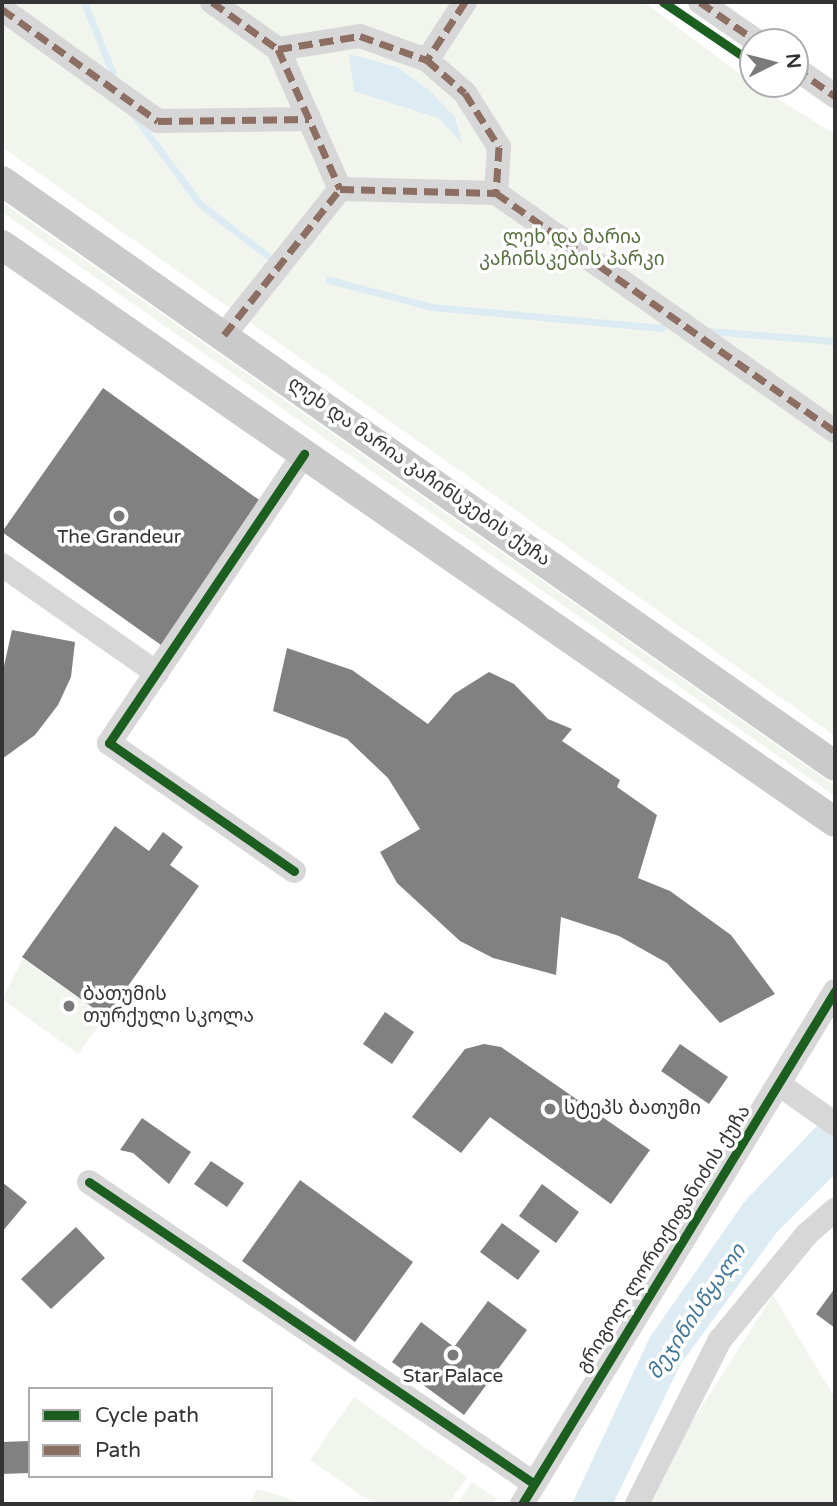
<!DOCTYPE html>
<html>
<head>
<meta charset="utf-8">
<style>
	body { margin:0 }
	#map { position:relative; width:837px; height:1506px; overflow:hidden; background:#fff; font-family:"Varela Round","Noto Sans Georgian",sans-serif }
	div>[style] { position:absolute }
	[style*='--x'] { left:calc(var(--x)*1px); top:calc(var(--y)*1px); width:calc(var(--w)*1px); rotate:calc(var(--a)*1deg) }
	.green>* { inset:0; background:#f1f5ed }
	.water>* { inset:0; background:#ddebf3 }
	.stream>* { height:7px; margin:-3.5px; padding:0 3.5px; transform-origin:3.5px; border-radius:3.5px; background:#ddebf3 }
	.building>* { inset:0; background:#818181 }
	.minor>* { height:24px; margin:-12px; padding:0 12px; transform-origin:12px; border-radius:12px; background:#d7d7d7 }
	.major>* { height:30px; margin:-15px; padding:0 15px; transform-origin:15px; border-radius:15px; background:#cacaca }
	.quiet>* { height:7px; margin-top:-3.5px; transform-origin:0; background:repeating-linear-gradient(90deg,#8d6e63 0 14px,transparent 0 21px) }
	.cycleway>* { height:9px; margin:-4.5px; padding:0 4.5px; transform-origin:4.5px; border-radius:4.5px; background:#1b5e20 }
	.dots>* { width:19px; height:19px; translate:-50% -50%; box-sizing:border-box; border:4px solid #fff; border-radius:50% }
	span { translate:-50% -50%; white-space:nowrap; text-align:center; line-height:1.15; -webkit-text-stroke:7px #fff; paint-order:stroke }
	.park-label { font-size:19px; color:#56703f }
	.street-label { font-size:19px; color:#333 }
	.poi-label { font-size:19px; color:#333 }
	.left { translate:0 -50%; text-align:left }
	.water-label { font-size:21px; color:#3f7597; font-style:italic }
	.frame { position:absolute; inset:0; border:4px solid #333; pointer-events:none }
	.legend { position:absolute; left:28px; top:1387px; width:245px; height:91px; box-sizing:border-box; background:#fff; border:2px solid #adadad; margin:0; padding:9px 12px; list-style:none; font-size:21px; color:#333 }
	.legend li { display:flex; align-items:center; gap:14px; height:35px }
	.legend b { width:35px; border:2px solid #adadad }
	.north { position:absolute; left:739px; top:28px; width:70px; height:70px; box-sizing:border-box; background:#fff; border:2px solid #adadad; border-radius:50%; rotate:84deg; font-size:19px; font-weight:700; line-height:28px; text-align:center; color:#333 }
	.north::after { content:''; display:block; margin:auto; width:24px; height:32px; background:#7a7a7a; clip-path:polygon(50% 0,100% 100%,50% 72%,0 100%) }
</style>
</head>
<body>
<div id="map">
	<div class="green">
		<i style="clip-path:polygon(2px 2px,644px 2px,753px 84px,835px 134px,835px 736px,2px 147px)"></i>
		<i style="clip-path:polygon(2px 202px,835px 786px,835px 796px,2px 212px)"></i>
		<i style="clip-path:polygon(23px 959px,105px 1017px,78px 1054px,2px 999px)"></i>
		<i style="clip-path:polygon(773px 1295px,835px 1398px,835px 1504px,650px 1504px,688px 1428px)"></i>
		<i style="clip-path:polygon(354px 1397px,467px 1477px,448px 1504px,374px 1504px,310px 1460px)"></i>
		<i style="clip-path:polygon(472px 1482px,496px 1498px,492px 1504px,457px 1504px)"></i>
		<i style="clip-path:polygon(257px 1489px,284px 1497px,301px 1504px,249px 1504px)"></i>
	</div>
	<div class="water">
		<i style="clip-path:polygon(349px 54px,397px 67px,428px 89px,455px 117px,462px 143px,438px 118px,354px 91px)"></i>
		<i style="clip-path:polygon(835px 1107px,835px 1174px,777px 1232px,680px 1365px,613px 1504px,572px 1504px,650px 1337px,745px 1201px)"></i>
	</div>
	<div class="stream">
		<i style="--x:84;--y:2;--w:78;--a:68.1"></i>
		<i style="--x:133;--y:114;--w:112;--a:53.3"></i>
		<i style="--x:200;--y:204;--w:87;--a:37.5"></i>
		<i style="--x:329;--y:280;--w:106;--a:14.7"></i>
		<i style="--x:432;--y:307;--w:231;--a:5.2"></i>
		<i style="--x:708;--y:331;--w:127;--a:4.5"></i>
	</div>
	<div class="building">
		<i style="clip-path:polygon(103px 388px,262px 502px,161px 645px,2px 532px)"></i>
		<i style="clip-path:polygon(12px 630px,75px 642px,71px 677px,58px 705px,35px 735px,2px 759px,2px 675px)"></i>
		<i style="clip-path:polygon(287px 648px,352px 670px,428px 724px,454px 694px,489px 672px,514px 684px,548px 719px,572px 729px,562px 741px,620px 780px,617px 787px,657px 815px,638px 878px,670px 891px,731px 935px,775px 994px,720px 1023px,667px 963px,619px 936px,561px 917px,556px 975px,493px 958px,460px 941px,397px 883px,380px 852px,420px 829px,388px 778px,347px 739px,273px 711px)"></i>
		<i style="clip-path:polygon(115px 826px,149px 851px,163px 832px,183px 847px,170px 865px,199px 886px,106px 1017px,22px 957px)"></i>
		<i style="clip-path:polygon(385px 1012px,414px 1032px,392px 1064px,363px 1044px)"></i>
		<i style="clip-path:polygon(484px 1044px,501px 1047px,650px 1150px,611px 1204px,490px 1117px,461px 1153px,412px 1117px,465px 1049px)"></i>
		<i style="clip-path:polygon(680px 1044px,728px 1077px,709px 1104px,661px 1071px)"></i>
		<i style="clip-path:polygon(142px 1118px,191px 1152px,169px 1184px,133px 1153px,120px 1150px)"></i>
		<i style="clip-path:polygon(211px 1161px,244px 1183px,227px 1207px,194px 1184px)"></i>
		<i style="clip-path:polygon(300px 1180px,413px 1262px,355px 1342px,242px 1261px)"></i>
		<i style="clip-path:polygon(2px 1182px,27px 1202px,2px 1232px)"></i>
		<i style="clip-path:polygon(542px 1184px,579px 1212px,556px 1243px,519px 1216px)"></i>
		<i style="clip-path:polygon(502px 1223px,540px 1251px,518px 1280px,480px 1252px)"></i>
		<i style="clip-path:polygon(76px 1227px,105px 1258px,51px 1309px,21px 1279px)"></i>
		<i style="clip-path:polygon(835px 1288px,835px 1328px,816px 1314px)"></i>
		<i style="clip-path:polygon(488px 1301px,527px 1330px,464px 1415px,392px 1362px,421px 1322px,454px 1347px)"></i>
		<i style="clip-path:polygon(29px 1441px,30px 1473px,2px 1474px,2px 1442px)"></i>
	</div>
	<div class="minor">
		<i style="--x:212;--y:2;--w:81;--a:35.5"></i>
		<i style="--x:278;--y:49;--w:153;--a:66.1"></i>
		<i style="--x:465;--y:2;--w:69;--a:123.2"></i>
		<i style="--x:427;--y:60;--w:50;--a:41"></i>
		<i style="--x:465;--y:93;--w:64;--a:57.8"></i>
		<i style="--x:499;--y:147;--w:46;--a:93.7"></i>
		<i style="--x:496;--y:193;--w:414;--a:35.1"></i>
		<i style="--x:700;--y:2;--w:70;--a:34.6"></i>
		<i style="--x:2;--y:9;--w:192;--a:35.7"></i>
		<i style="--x:158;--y:121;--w:151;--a:-0.8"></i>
		<i style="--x:278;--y:49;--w:83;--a:-9"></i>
		<i style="--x:360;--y:36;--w:71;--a:19.7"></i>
		<i style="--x:795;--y:68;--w:49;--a:35"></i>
		<i style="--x:224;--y:335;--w:186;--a:-51.5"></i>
		<i style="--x:340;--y:189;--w:156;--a:1.5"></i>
		<i style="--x:2;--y:565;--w:189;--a:34.9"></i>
		<i style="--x:294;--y:871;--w:225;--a:-145.3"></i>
		<i style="--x:109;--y:743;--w:349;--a:-56"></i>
		<i style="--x:780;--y:1085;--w:67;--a:35.3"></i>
		<i style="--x:89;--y:1182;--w:536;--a:34.13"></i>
		<i style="--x:522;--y:1504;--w:601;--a:-58.61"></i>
		<i style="--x:637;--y:1504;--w:184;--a:-63.2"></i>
		<i style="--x:720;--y:1340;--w:137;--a:-50.6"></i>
		<i style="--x:807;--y:1234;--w:37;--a:-41"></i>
	</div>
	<div class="major">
		<i style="--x:2;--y:181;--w:1018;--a:35.08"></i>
		<i style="--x:2;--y:245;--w:1013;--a:34.71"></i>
	</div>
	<div class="quiet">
		<i style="--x:212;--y:2;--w:81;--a:35.5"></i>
		<i style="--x:278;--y:49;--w:153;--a:66.1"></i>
		<i style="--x:465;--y:2;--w:69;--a:123.2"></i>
		<i style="--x:427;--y:60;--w:50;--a:41"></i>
		<i style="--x:465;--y:93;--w:64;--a:57.8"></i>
		<i style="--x:499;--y:147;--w:46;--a:93.7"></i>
		<i style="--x:496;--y:193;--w:414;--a:35.1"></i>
		<i style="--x:700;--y:2;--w:70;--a:34.6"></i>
		<i style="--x:2;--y:9;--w:192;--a:35.7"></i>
		<i style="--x:158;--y:121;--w:151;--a:-0.8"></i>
		<i style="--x:278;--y:49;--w:83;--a:-9"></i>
		<i style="--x:360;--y:36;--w:71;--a:19.7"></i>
		<i style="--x:795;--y:68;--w:49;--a:35"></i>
		<i style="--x:224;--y:335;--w:186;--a:-51.5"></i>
		<i style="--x:340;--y:189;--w:156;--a:1.5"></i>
	</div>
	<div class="cycleway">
		<i style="--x:663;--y:2;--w:109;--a:34.1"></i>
		<i style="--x:294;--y:871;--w:225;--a:-145.3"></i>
		<i style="--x:109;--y:743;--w:349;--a:-56"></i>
		<i style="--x:89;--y:1182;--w:536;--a:34.13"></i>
		<i style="--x:522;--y:1504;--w:601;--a:-58.61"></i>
	</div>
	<div class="dots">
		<i style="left:119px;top:516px;background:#7a7a7a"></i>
		<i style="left:69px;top:1006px;background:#7a7a7a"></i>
		<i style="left:550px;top:1109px;background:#7a7a7a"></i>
		<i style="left:453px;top:1355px;background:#7a7a7a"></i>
	</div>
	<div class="park-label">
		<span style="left:572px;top:249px">ლეხ და მარია<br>კაჩინსკების პარკი</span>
	</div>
	<div class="street-label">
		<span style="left:419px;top:472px;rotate:35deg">ლეხ და მარია კაჩინსკების ქუჩა</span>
		<span style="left:664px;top:1239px;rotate:-58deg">გრიგოლ ლორთქიფანიძის ქუჩა</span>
	</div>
	<div class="poi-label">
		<span style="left:119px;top:538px">The Grandeur</span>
		<span class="left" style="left:83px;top:1006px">ბათუმის<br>თურქული სკოლა</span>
		<span class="left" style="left:564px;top:1109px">სტეპს ბათუმი</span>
		<span style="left:453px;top:1377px">Star Palace</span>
	</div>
	<div class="water-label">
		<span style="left:697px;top:1312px;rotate:-56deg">მეჯინისწყალი</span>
	</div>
	<div class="frame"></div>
	<ul class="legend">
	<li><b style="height:9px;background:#1b5e20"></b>Cycle path</li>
	<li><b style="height:9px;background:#8d6e63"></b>Path</li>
	</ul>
	<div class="north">N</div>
</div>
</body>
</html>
